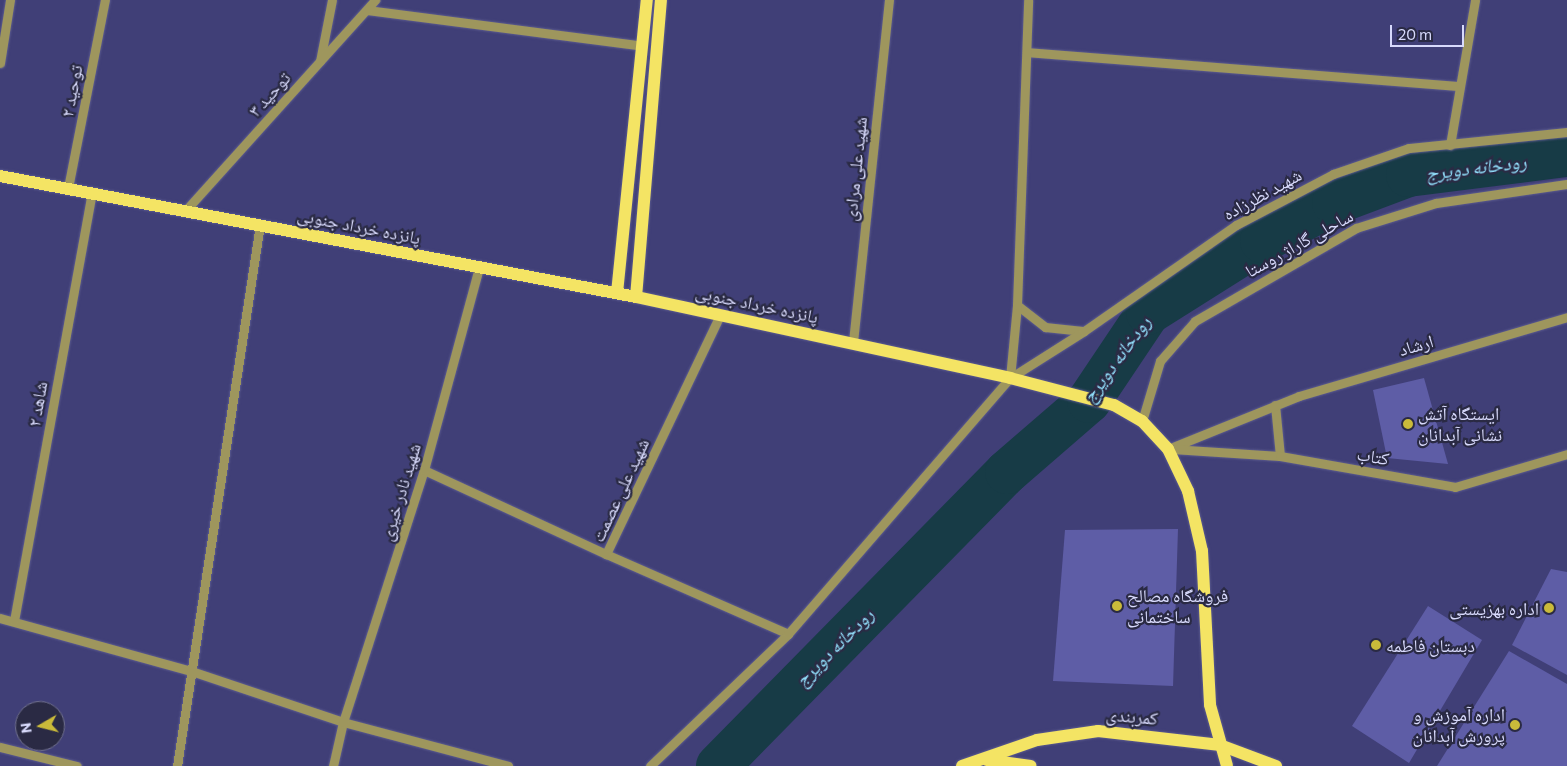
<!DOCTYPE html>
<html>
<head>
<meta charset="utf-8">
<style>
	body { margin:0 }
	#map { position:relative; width:1567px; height:766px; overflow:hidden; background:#403f77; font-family:Commissioner,"Noto Naskh Arabic",sans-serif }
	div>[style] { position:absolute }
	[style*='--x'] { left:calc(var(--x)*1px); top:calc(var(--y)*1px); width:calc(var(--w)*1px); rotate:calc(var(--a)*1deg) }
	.river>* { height:44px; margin:-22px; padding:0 22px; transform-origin:22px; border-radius:22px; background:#173b46 }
	.building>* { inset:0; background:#5e5da6 }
	.roads { filter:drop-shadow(0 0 1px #5b5b8f) drop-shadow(0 0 1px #5b5b8f) }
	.minor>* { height:9px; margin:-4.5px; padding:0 4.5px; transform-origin:4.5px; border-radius:4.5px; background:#9e965d }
	.major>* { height:12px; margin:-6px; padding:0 6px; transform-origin:6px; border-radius:6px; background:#f4e464 }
	.dots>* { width:14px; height:14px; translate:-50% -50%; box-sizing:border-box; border:2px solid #2a2a44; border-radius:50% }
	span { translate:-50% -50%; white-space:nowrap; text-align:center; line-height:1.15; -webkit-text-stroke:4.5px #2a2a44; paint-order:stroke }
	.street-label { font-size:18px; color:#d8dafc }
	.poi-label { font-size:18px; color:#d8dafc }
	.left { translate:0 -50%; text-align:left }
	.right { translate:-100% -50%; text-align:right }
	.water-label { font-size:19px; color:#93e2fe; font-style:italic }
	.north { position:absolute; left:15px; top:701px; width:50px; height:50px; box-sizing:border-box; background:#2a2a44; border:1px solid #70708e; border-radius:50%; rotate:262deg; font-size:14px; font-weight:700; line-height:20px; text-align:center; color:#d8dafc }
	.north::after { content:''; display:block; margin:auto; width:18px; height:22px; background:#caba3a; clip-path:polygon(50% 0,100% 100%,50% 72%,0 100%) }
	.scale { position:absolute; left:1390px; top:25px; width:74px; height:22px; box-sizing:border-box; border:2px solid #d8dafc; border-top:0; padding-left:6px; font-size:15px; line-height:18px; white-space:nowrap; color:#d8dafc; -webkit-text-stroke:4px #2a2a44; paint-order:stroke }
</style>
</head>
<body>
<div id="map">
	<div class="river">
		<i style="--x:718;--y:766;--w:412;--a:-45.5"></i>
		<i style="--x:1007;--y:472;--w:108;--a:-40.9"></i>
		<i style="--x:1089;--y:401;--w:106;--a:-56.2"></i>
		<i style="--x:1148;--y:313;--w:135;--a:-32.3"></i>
		<i style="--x:1262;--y:241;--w:81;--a:-27.8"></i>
		<i style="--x:1334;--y:203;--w:79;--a:-20.7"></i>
		<i style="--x:1408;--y:175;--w:160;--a:-7.2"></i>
	</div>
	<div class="building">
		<i style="clip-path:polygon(1424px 378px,1448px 464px,1387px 458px,1373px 390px)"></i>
		<i style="clip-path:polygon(1178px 529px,1173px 686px,1053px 681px,1065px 530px)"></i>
		<i style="clip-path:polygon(1551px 569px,1567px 572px,1567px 675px,1512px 645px)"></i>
		<i style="clip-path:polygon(1428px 606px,1482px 640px,1409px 763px,1352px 726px)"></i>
		<i style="clip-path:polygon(1509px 651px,1567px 684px,1567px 766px,1437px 766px)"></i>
	</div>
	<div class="roads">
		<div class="minor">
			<i style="--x:367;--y:10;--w:278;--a:7.4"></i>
			<i style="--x:1027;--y:52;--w:434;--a:4.5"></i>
			<i style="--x:320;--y:61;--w:62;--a:-78.9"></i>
			<i style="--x:0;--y:63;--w:64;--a:-81"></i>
			<i style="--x:1450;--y:145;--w:147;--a:-80.2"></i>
			<i style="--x:68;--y:188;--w:192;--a:-78.9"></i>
			<i style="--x:186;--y:210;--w:283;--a:-48"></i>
			<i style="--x:1017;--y:305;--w:36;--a:38"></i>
			<i style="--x:1045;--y:327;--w:38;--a:6"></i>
			<i style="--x:720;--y:315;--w:265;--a:115.5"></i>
			<i style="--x:606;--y:554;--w:199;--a:23.7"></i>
			<i style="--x:853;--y:342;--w:344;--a:-84"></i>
			<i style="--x:1010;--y:378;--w:88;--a:-32.4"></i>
			<i style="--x:1084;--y:331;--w:185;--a:-34.9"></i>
			<i style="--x:1236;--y:225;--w:110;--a:-27.7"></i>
			<i style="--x:1333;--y:174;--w:80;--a:-18.9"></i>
			<i style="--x:1409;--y:148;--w:159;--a:-5.8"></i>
			<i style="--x:1275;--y:405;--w:51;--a:84.4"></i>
			<i style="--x:1142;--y:421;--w:63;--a:-73.3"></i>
			<i style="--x:1160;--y:361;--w:53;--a:-48.8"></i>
			<i style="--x:1195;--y:321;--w:186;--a:-30"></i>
			<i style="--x:1356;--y:228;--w:84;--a:-17.4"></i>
			<i style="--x:1436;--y:203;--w:132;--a:-8.3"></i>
			<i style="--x:1168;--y:449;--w:141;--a:-22"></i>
			<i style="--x:1299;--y:396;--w:279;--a:-16.4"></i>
			<i style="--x:1172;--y:449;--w:108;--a:3.7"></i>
			<i style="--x:1280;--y:456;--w:178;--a:10"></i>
			<i style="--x:1455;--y:487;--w:117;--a:-16.4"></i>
			<i style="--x:424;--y:470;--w:200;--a:24.8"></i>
			<i style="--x:0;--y:618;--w:198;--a:15.5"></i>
			<i style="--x:191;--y:671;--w:160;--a:18.5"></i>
			<i style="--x:343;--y:722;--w:171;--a:14.9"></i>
			<i style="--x:14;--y:621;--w:436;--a:-79.7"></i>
			<i style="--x:0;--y:747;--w:79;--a:13.9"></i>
			<i style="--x:177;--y:766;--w:548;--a:-81.29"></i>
			<i style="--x:333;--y:766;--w:45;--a:-77.2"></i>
			<i style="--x:343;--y:722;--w:265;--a:-72.2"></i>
			<i style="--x:424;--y:470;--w:209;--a:-74.8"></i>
			<i style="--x:650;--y:766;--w:191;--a:-43.7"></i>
			<i style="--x:788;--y:634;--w:339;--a:-49.1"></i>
			<i style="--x:1010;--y:378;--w:73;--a:-84.5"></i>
			<i style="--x:1017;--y:305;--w:305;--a:-87.9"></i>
		</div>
		<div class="major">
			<i style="--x:0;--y:176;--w:647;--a:10.77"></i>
			<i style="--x:636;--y:297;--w:383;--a:12.2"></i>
			<i style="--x:1010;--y:378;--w:107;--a:14.6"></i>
			<i style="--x:1114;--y:405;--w:32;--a:30"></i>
			<i style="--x:1142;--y:421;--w:38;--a:47"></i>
			<i style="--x:1168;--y:449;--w:47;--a:64.5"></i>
			<i style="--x:1188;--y:491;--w:62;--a:76.9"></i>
			<i style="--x:1202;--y:551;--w:154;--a:87"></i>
			<i style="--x:1210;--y:705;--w:63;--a:74.4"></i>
			<i style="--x:617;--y:293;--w:295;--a:-84.2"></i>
			<i style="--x:636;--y:297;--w:298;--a:-85.2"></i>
			<i style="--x:987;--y:760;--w:44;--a:7.8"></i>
			<i style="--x:962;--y:766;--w:79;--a:-19.1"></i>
			<i style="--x:1037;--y:740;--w:62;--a:-8.4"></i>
			<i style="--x:1098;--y:731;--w:123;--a:6.5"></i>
			<i style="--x:1220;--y:745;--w:60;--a:20.6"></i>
		</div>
	</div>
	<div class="dots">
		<i style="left:1408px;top:424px;background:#caba3a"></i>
		<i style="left:1117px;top:606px;background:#caba3a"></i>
		<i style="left:1549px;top:608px;background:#caba3a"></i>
		<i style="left:1376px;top:645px;background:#caba3a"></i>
		<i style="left:1515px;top:725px;background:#caba3a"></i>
	</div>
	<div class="street-label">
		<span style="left:71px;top:91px;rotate:-79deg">توحید ۲</span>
		<span style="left:269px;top:94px;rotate:-48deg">توحید ۳</span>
		<span style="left:855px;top:169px;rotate:-84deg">شهید علی مرادی</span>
		<span style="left:1262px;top:194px;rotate:-29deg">شهید نظرزاده</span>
		<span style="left:359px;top:226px;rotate:11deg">پانزده خرداد جنوبی</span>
		<span style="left:1299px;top:243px;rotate:-29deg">ساحلی گاراژ روستا</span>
		<span style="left:757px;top:304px;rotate:12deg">پانزده خرداد جنوبی</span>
		<span style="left:1416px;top:345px;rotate:-16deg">ارشاد</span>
		<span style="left:37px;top:404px;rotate:-80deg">شاهد ۲</span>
		<span style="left:1373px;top:456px;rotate:10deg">کتاب</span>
		<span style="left:620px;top:490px;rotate:-65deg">شهید علی عصمت</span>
		<span style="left:400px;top:492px;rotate:-73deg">شهید نادر خیری</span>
		<span style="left:1132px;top:716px;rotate:5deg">کمربندی</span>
	</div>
	<div class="poi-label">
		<span class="left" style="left:1418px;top:424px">ایستگاه آتش<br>نشانی آبدانان</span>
		<span class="left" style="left:1127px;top:606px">فروشگاه مصالح<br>ساختمانی</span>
		<span class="right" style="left:1539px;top:608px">اداره بهزیستی</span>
		<span class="left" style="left:1386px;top:645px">دبستان فاطمه</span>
		<span class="right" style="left:1505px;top:725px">اداره آموزش و<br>پرورش آبدانان</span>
	</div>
	<div class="water-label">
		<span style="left:1476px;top:167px;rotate:-7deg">رودخانه دویرج</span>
		<span style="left:1116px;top:359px;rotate:-54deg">رودخانه دویرج</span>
		<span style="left:834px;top:647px;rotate:-45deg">رودخانه دویرج</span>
	</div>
	<div class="north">N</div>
	<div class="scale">20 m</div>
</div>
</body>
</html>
